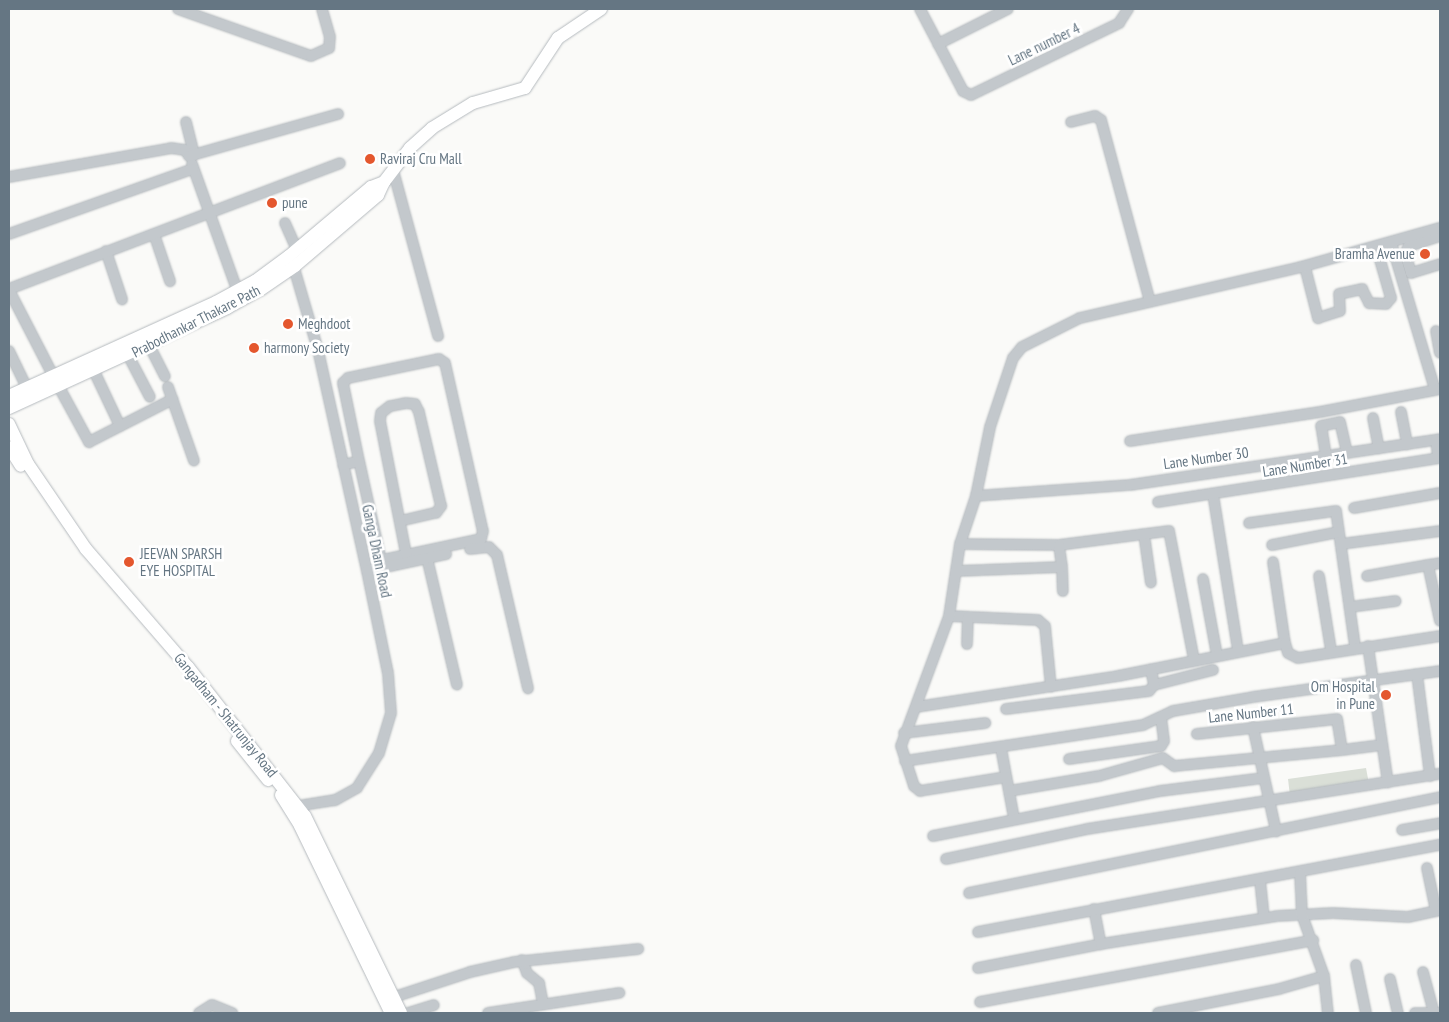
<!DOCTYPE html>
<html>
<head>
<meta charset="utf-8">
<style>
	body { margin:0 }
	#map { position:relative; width:1449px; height:1022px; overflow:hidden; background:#fafaf8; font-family:"PT Sans Narrow",sans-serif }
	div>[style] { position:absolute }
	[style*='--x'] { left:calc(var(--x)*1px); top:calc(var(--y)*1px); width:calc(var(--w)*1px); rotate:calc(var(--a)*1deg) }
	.green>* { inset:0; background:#dadfd7 }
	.roads { filter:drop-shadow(0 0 1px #b5babe) drop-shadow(0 0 1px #b5babe) }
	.minor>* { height:10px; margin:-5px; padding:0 5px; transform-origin:5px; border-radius:5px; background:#c3c8cc }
	.major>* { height:12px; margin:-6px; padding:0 6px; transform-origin:6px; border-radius:6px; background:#fff }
	.dots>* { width:14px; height:14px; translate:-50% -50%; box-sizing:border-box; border:2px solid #fff; border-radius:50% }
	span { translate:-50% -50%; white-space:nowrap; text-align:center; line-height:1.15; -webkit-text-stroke:5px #fff; paint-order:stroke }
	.street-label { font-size:15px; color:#657683 }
	.poi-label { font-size:15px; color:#657683 }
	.left { translate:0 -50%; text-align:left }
	.right { translate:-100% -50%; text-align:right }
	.frame { position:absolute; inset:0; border:10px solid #657683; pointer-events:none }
</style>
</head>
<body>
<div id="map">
	<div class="green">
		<i style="clip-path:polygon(1366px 768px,1369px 784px,1290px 796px,1288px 779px)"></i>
	</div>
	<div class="roads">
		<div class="minor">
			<i style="--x:178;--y:9;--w:141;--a:19.5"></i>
			<i style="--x:311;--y:56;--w:20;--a:-24"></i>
			<i style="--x:329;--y:48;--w:11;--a:-85"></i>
			<i style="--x:330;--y:37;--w:29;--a:-106"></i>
			<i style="--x:920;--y:9;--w:93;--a:62.3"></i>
			<i style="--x:963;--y:91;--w:9;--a:27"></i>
			<i style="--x:971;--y:95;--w:165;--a:-25.9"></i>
			<i style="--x:1119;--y:23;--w:17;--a:-57"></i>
			<i style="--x:938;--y:44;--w:78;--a:-26.6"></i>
			<i style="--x:186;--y:122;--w:34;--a:76"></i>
			<i style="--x:1071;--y:122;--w:25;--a:-14"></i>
			<i style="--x:1095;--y:116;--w:7;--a:34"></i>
			<i style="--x:1101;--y:120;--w:188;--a:74.9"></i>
			<i style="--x:192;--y:164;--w:134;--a:70.3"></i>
			<i style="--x:393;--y:170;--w:172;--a:74.8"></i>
			<i style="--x:9;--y:177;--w:165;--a:-10.1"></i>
			<i style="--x:171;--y:148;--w:14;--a:8"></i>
			<i style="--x:185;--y:150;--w:7;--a:56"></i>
			<i style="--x:189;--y:156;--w:155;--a:-15.7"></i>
			<i style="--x:285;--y:223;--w:30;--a:66"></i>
			<i style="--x:9;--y:234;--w:195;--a:-19.5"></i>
			<i style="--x:154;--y:234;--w:50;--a:71.2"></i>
			<i style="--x:1440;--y:236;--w:33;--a:162"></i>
			<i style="--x:1409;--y:246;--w:8;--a:120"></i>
			<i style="--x:1405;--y:253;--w:21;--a:73"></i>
			<i style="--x:1411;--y:273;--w:30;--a:-17"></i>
			<i style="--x:1391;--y:242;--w:154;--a:73.4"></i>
			<i style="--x:1435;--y:390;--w:4;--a:-14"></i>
			<i style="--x:106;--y:251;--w:51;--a:71.6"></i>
			<i style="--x:292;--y:261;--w:93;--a:73.7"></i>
			<i style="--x:318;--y:350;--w:226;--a:77.5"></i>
			<i style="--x:367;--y:571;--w:104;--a:78.4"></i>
			<i style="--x:388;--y:673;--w:40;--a:85.7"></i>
			<i style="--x:391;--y:713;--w:42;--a:106.7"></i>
			<i style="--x:379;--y:753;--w:41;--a:122.2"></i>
			<i style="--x:357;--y:788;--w:25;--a:151"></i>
			<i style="--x:335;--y:800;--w:36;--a:171"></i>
			<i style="--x:1305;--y:267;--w:53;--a:75.7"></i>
			<i style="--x:1318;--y:318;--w:23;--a:-18"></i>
			<i style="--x:1340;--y:311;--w:17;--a:-93"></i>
			<i style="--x:1339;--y:294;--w:24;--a:-12"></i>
			<i style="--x:1362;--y:289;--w:16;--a:63"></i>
			<i style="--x:1369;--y:303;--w:17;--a:3"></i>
			<i style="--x:1386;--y:304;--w:8;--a:-50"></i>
			<i style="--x:1391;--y:298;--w:54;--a:-106.1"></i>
			<i style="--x:9;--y:289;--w:354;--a:-20.8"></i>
			<i style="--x:9;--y:290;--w:98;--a:62.7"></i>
			<i style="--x:1436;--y:331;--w:22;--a:80"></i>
			<i style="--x:149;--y:345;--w:35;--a:63"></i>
			<i style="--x:9;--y:351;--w:41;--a:64.1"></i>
			<i style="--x:128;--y:355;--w:47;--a:62.4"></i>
			<i style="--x:94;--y:371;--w:61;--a:64.7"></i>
			<i style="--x:59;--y:387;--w:63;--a:61.4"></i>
			<i style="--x:89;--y:442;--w:94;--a:-27.1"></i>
			<i style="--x:168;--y:387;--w:78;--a:70.6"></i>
			<i style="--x:1401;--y:412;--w:33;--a:79"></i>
			<i style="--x:1373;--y:418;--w:31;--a:79"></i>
			<i style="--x:1130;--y:441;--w:192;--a:-8.7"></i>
			<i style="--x:1320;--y:412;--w:117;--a:-10.8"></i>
			<i style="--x:1326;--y:456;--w:30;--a:-99"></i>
			<i style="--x:1321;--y:426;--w:19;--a:-12"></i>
			<i style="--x:1340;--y:422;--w:32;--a:77"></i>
			<i style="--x:343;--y:465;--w:16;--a:-14"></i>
			<i style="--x:359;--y:461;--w:80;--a:-101.6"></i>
			<i style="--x:343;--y:383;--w:7;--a:-45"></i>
			<i style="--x:348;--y:378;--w:93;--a:-11.8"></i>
			<i style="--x:439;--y:359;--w:7;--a:34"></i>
			<i style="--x:445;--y:363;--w:172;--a:77.3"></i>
			<i style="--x:483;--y:531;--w:8;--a:104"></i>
			<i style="--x:481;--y:539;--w:102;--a:168.1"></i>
			<i style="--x:381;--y:560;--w:101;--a:-102.5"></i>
			<i style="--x:1213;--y:494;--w:158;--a:80.9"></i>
			<i style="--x:976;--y:496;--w:154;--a:-4.1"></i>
			<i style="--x:1130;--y:485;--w:313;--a:-8.4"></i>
			<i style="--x:1158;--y:502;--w:283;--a:-8.9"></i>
			<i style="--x:1438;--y:458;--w:18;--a:-96"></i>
			<i style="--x:1354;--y:508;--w:87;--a:-9.9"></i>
			<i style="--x:400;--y:521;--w:37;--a:-13"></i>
			<i style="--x:436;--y:513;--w:9;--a:-54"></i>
			<i style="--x:441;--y:506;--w:97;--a:-103.2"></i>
			<i style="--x:419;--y:412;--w:9;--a:-117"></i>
			<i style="--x:415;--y:404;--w:9;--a:-174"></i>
			<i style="--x:406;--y:403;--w:16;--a:169"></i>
			<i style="--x:390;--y:406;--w:11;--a:142"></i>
			<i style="--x:381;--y:413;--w:8;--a:97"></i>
			<i style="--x:380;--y:421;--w:136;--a:78.9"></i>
			<i style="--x:1249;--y:523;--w:88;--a:-7.9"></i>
			<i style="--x:1336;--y:511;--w:137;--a:82"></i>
			<i style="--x:1144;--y:534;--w:49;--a:81.9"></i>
			<i style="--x:960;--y:544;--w:99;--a:0.6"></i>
			<i style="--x:1059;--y:545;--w:111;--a:-7.3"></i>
			<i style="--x:1169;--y:531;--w:131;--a:79"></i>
			<i style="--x:1341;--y:544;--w:100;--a:-7.5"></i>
			<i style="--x:1272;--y:545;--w:68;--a:-11"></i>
			<i style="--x:470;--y:549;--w:19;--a:-6"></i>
			<i style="--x:489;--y:547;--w:11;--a:45"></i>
			<i style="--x:497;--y:555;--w:137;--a:76.9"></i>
			<i style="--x:427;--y:558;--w:130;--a:76.7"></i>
			<i style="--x:1273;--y:562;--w:82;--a:81.6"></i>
			<i style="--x:1428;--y:565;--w:12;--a:-9"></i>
			<i style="--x:1062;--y:567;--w:24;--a:88"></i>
			<i style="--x:367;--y:571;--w:81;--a:-12.1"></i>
			<i style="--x:956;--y:571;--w:106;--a:-2.2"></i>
			<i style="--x:1062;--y:567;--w:22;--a:-98"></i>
			<i style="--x:1319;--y:576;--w:75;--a:80.8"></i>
			<i style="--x:1367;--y:576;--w:62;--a:-10.2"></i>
			<i style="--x:1428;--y:565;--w:57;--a:77.9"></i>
			<i style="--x:1203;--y:579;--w:77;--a:79.6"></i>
			<i style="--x:1350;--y:607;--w:46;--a:-7.4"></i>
			<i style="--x:949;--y:616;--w:89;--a:2.6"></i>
			<i style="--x:1038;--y:620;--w:9;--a:41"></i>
			<i style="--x:1045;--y:626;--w:61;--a:84.4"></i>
			<i style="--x:967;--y:644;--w:27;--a:-88"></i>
			<i style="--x:1368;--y:646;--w:138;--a:81.7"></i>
			<i style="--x:1417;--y:674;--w:103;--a:82.7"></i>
			<i style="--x:1154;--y:685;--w:61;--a:-14.3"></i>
			<i style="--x:916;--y:707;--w:204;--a:-8.7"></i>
			<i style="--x:1118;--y:676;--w:170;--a:-11.2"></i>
			<i style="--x:1285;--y:643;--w:10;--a:73"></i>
			<i style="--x:1288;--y:653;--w:11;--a:27"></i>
			<i style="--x:1298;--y:658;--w:144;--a:-8.8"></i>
			<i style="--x:1006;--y:709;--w:144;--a:-7.2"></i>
			<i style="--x:1149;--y:691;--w:8;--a:-50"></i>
			<i style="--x:1154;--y:685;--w:16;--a:-101"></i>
			<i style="--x:1253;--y:727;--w:107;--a:77.5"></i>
			<i style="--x:904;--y:733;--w:82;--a:-7"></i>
			<i style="--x:1001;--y:748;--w:71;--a:79.5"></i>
			<i style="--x:1342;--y:750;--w:40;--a:-7.1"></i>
			<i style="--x:1069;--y:759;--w:93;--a:-8"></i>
			<i style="--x:1161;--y:746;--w:6;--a:-59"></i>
			<i style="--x:1164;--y:741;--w:23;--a:-97"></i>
			<i style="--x:905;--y:761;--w:241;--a:-8.6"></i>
			<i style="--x:1143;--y:725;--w:33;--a:-25"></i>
			<i style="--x:1173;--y:711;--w:81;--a:-9.9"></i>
			<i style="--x:1253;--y:697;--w:189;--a:-7.9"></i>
			<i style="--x:1006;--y:777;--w:87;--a:170.8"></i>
			<i style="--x:920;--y:791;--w:8;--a:-140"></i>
			<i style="--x:914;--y:786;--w:42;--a:-108"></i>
			<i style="--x:901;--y:746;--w:139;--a:-69.7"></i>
			<i style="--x:949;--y:616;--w:73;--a:-81.3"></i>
			<i style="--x:960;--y:544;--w:51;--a:-71.6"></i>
			<i style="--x:976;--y:496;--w:70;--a:-78.5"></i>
			<i style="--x:990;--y:427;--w:73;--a:-71.6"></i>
			<i style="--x:1013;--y:358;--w:14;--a:-51"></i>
			<i style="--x:1022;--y:347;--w:65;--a:-26.6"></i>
			<i style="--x:1080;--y:318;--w:227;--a:-13"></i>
			<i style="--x:1301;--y:267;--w:144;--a:-15.7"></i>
			<i style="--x:1009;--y:791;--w:91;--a:-9.5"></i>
			<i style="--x:1099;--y:776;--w:66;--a:-15.7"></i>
			<i style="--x:1163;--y:758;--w:14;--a:36"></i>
			<i style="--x:1174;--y:766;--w:169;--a:-5.4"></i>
			<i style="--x:1342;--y:750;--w:31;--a:-99"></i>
			<i style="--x:1337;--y:719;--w:141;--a:173.9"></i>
			<i style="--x:1402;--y:830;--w:39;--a:-10"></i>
			<i style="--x:933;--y:836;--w:231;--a:-11.2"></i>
			<i style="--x:1160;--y:791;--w:104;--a:-7.2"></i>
			<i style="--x:946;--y:859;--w:144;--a:-12"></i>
			<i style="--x:1087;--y:829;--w:357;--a:-8.9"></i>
			<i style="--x:1427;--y:868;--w:44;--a:78.2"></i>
			<i style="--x:1260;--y:880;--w:38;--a:84"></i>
			<i style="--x:969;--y:893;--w:481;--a:-11.5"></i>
			<i style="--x:1094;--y:909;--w:36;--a:79"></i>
			<i style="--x:978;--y:932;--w:470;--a:-10.7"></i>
			<i style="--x:522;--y:960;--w:14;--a:69"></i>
			<i style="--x:527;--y:973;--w:16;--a:40"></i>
			<i style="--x:539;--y:983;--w:20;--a:79"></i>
			<i style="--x:1356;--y:965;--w:49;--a:78.2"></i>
			<i style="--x:978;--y:968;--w:125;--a:-11"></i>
			<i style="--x:1101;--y:944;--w:178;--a:-9"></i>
			<i style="--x:1277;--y:916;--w:56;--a:-3.1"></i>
			<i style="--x:1333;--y:913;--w:75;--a:3.1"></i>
			<i style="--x:1408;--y:917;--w:33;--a:-12"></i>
			<i style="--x:1423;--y:972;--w:42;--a:75"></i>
			<i style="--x:1324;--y:976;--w:37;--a:84"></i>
			<i style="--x:1390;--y:979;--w:35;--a:77"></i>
			<i style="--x:388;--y:999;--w:86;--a:-18.2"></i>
			<i style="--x:470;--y:972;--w:45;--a:-12.8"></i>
			<i style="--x:514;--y:962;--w:125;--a:-6"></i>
			<i style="--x:980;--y:1002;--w:339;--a:-10.5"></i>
			<i style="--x:199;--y:1013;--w:15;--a:-32"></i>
			<i style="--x:212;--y:1005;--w:22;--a:22"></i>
			<i style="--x:408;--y:1013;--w:27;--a:-17"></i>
			<i style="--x:488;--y:1013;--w:133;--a:-8.7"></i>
			<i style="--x:1158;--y:1013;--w:123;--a:-11.2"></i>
			<i style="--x:1279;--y:989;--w:47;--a:-16.1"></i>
			<i style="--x:1324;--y:976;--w:65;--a:-109.8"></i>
			<i style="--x:1302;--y:915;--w:42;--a:-92.7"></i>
			<i style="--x:1415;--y:1013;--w:24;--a:0"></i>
		</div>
		<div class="major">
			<i style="--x:9;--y:396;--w:227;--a:-24.4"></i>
			<i style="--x:216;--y:302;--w:44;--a:-28.3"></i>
			<i style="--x:255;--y:281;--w:42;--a:-36.3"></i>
			<i style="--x:289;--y:256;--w:107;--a:-40.1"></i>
			<i style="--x:371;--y:187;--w:14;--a:-21"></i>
			<i style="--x:9;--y:408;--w:240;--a:-24.6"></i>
			<i style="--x:227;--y:308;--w:38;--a:-29"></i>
			<i style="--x:260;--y:290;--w:42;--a:-34.4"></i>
			<i style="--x:295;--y:266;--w:109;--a:-40.5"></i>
			<i style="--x:378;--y:195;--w:14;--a:-65"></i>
			<i style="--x:384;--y:182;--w:43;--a:-52.6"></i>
			<i style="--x:410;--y:148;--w:30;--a:-42"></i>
			<i style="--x:432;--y:128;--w:48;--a:-31.4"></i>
			<i style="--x:473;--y:103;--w:54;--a:-16.1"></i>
			<i style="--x:525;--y:88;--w:60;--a:-56.6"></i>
			<i style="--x:558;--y:38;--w:52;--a:-34"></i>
			<i style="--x:9;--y:424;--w:44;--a:64.6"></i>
			<i style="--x:28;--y:464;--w:103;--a:55.7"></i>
			<i style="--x:86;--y:549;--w:156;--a:49.2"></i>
			<i style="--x:188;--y:667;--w:189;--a:51.9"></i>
			<i style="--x:305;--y:816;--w:219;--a:64"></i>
			<i style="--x:9;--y:447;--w:22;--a:58"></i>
			<i style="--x:237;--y:741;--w:50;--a:51.5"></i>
			<i style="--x:281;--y:795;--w:36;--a:58"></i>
			<i style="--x:300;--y:826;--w:208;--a:64.1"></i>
		</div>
	</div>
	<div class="dots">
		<i style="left:370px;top:159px;background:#e4572e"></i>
		<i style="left:272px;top:203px;background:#e4572e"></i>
		<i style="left:1425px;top:254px;background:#e4572e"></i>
		<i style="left:288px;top:324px;background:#e4572e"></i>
		<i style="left:254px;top:348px;background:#e4572e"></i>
		<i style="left:129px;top:562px;background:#e4572e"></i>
		<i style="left:1386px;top:695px;background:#e4572e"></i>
	</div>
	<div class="street-label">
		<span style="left:1044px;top:44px;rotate:-26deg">Lane number 4</span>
		<span style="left:196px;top:321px;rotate:-27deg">Prabodhankar Thakare Path</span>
		<span style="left:1206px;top:458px;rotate:-8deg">Lane Number 30</span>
		<span style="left:1305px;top:465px;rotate:-9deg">Lane Number 31</span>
		<span style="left:377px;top:551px;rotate:78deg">Ganga Dham Road</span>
		<span style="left:1251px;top:713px;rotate:-6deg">Lane Number 11</span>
		<span style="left:226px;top:715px;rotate:51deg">Gangadham - Shatrunjay Road</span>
	</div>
	<div class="poi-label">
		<span class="left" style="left:380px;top:159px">Raviraj Cru Mall</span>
		<span class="left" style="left:282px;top:203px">pune</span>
		<span class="right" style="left:1415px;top:254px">Bramha Avenue</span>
		<span class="left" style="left:298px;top:324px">Meghdoot</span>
		<span class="left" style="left:264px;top:348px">harmony Society</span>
		<span class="left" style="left:140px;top:562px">JEEVAN SPARSH<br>EYE HOSPITAL</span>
		<span class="right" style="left:1375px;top:695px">Om Hospital<br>in Pune</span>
	</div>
	<div class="frame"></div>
</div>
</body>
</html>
